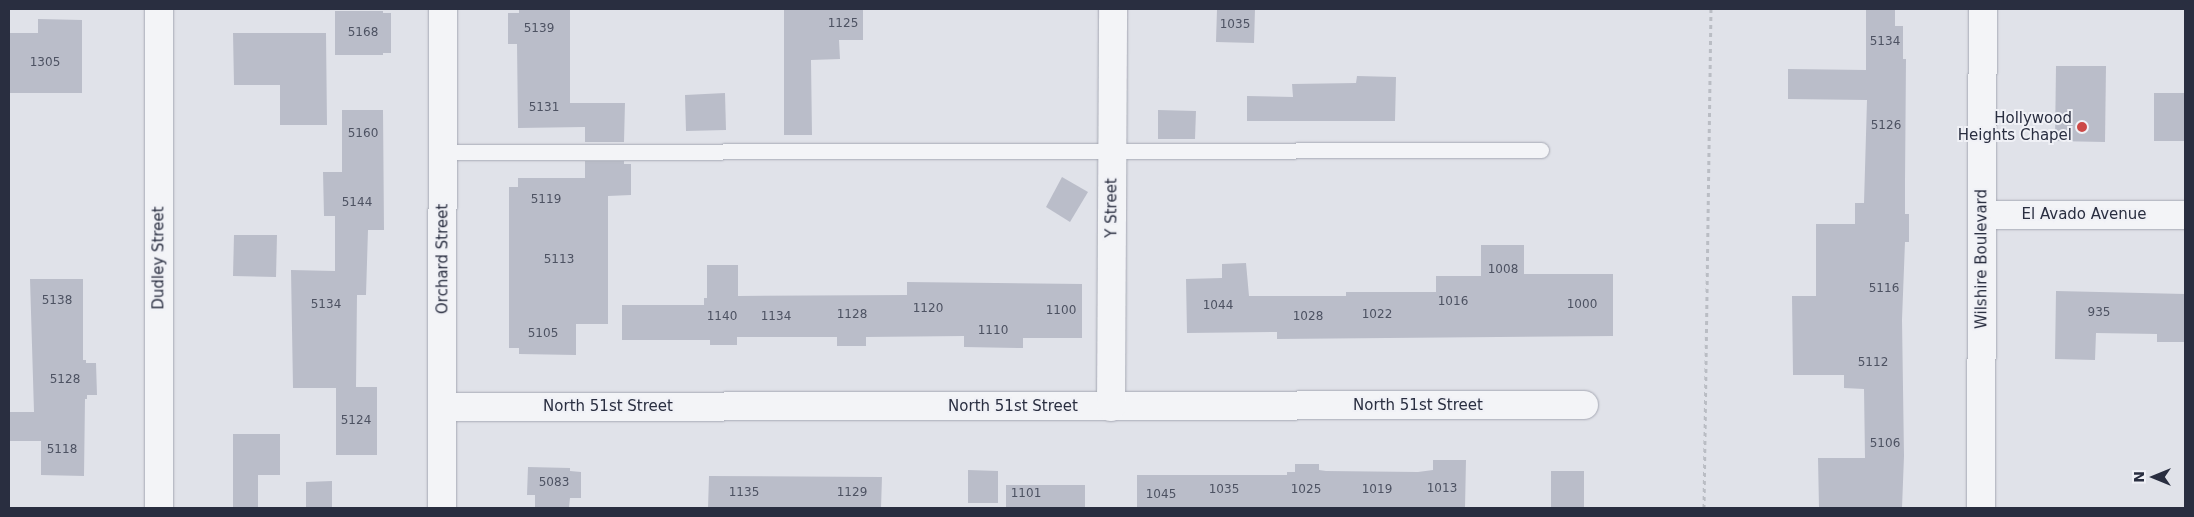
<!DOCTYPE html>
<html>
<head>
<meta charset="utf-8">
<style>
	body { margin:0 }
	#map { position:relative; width:2194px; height:517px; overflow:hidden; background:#e0e2e9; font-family:"DejaVu Sans",sans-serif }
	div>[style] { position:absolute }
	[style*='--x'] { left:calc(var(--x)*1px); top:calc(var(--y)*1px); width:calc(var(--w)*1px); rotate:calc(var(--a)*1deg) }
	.building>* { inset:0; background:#babdc9 }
	.path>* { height:3px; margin-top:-1.5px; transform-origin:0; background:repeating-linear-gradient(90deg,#babdc4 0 4px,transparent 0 8px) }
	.roads { filter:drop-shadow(0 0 1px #a5a8b3) drop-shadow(0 0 1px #a5a8b3) }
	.lane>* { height:15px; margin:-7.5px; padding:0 7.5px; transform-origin:7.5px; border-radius:7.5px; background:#f3f4f7 }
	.street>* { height:28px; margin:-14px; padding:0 14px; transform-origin:14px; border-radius:14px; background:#f3f4f7 }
	.dots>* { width:14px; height:14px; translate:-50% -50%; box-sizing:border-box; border:2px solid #f0f1f6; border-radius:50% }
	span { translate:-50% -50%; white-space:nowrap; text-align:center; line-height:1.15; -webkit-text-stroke:4px #f0f1f6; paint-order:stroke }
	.number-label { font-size:12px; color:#4d5262 }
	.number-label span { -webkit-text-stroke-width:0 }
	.poi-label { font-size:15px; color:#292e40 }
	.right { translate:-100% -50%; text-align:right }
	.street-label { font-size:15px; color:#292e40 }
	.frame { position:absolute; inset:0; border:10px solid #292e40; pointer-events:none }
	.north { position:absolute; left:2129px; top:452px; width:50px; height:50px; -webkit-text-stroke:4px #f0f1f6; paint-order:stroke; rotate:270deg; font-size:14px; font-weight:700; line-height:20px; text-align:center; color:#292e40 }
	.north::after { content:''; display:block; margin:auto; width:18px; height:22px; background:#292e40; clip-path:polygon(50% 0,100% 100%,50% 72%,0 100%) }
</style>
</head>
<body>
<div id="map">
	<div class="building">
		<i style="clip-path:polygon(519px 9px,570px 9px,570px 103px,625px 103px,624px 142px,585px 142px,585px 127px,518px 128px,517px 44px,508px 44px,508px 13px,519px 13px)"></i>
		<i style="clip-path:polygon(784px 9px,863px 9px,863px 40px,839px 40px,840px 59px,811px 60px,812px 135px,784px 135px)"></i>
		<i style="clip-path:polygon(1217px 9px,1255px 9px,1254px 43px,1216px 42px)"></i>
		<i style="clip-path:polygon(1866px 9px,1895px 9px,1895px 26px,1903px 26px,1903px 59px,1906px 59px,1905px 182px,1905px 214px,1909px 214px,1909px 242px,1905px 242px,1902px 320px,1904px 456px,1902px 508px,1819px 508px,1818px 458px,1865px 458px,1864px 389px,1844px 388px,1844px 375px,1793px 375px,1792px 296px,1816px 296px,1816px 224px,1855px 224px,1855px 203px,1864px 203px,1867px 100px,1788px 99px,1788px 69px,1866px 70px)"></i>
		<i style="clip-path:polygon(335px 11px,383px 11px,383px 13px,391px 13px,391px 53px,383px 53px,383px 55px,335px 55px)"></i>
		<i style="clip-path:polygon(38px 19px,82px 20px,82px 93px,9px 93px,9px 33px,38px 33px)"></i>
		<i style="clip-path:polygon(233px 33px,326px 33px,327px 125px,280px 125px,280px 85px,234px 85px)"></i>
		<i style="clip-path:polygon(2056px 66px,2106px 66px,2105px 142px,2055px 141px)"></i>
		<i style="clip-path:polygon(1357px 76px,1396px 77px,1395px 121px,1247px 121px,1247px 96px,1293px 97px,1292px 84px,1356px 83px)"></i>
		<i style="clip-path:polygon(725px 93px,726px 130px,686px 131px,685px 95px)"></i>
		<i style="clip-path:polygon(2154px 93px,2185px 93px,2185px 141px,2154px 141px)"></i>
		<i style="clip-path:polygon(342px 110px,383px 110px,384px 230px,368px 230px,366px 295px,357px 295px,356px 387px,377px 387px,377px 455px,336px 455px,336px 388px,293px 388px,291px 270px,335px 271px,335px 216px,324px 216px,323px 172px,342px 172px)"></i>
		<i style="clip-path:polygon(1158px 110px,1196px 111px,1195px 139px,1158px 139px)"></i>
		<i style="clip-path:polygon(585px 161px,624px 161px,624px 164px,631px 164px,631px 195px,608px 196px,608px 324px,576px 324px,576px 355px,519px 354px,519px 348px,509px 348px,509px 187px,518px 187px,518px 178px,585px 178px)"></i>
		<i style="clip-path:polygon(1062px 177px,1088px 192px,1070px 222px,1046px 207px)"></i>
		<i style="clip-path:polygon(234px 235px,277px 235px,276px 277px,233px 276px)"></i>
		<i style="clip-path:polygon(1481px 245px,1524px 245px,1524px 274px,1613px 274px,1613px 336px,1277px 339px,1277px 332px,1187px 333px,1186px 279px,1222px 278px,1222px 264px,1246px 263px,1249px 296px,1346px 296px,1346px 292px,1436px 292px,1436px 276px,1481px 276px)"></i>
		<i style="clip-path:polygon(707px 265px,738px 265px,738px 296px,907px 295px,907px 282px,1082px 284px,1082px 338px,1023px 338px,1023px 348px,964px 347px,964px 336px,866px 337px,866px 346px,837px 346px,837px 337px,737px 337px,737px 345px,710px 345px,710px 340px,622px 340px,622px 305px,704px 305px,704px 298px,707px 298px)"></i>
		<i style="clip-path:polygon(30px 279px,83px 279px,83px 360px,86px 360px,86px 363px,96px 363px,97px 395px,87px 395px,87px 399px,85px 399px,84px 476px,41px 475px,41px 441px,9px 441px,9px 412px,34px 412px)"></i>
		<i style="clip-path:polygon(2056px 291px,2185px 294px,2185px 342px,2157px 342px,2157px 334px,2096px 333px,2095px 360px,2055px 359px)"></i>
		<i style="clip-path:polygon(233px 434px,280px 434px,280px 475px,258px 475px,258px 508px,233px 508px)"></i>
		<i style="clip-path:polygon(1433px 460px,1466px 460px,1465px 508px,1137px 508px,1137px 475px,1287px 475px,1287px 472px,1295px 472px,1295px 464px,1319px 464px,1319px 470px,1326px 471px,1418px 472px,1433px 470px)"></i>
		<i style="clip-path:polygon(528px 467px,570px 468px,570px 471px,581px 472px,581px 498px,570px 498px,569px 508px,535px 508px,535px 495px,527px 495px)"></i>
		<i style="clip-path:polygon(968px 470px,998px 471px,998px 503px,968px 503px)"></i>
		<i style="clip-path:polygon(1551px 471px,1584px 471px,1584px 508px,1551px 508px)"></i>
		<i style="clip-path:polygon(709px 476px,882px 477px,881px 508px,708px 508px)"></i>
		<i style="clip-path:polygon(332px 481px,332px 508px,306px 508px,306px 482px)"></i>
		<i style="clip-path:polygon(1006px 485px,1085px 485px,1085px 508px,1006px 508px)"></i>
	</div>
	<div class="path">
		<i style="--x:1704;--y:508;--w:499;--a:-89.2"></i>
	</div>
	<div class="roads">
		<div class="lane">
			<i style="--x:443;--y:152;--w:1098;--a:-0.1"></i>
		</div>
		<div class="street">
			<i style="--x:1982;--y:215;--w:203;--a:0"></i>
			<i style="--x:442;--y:407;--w:1142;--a:-0.1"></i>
			<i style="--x:1111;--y:407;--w:398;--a:-89.7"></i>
			<i style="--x:159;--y:508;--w:499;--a:-90"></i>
			<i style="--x:442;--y:508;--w:499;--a:-89.9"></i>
			<i style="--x:1981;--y:508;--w:499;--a:-89.8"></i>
		</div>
	</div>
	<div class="dots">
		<i style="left:2082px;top:127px;background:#cc4947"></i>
	</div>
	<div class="number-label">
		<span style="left:843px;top:24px">1125</span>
		<span style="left:1235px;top:25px">1035</span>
		<span style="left:539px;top:29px">5139</span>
		<span style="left:363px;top:33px">5168</span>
		<span style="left:1885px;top:42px">5134</span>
		<span style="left:45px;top:63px">1305</span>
		<span style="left:544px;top:108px">5131</span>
		<span style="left:1886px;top:126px">5126</span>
		<span style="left:363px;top:134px">5160</span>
		<span style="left:546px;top:200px">5119</span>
		<span style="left:357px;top:203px">5144</span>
		<span style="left:559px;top:260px">5113</span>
		<span style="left:1503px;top:270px">1008</span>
		<span style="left:1884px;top:289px">5116</span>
		<span style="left:57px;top:301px">5138</span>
		<span style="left:1453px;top:302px">1016</span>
		<span style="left:326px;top:305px">5134</span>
		<span style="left:1582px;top:305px">1000</span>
		<span style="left:1218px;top:306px">1044</span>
		<span style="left:928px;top:309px">1120</span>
		<span style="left:1061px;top:311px">1100</span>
		<span style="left:2099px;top:313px">935</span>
		<span style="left:852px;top:315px">1128</span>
		<span style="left:1377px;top:315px">1022</span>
		<span style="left:722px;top:317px">1140</span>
		<span style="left:776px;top:317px">1134</span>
		<span style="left:1308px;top:317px">1028</span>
		<span style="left:993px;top:331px">1110</span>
		<span style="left:543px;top:334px">5105</span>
		<span style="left:1873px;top:363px">5112</span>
		<span style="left:65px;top:380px">5128</span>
		<span style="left:356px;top:421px">5124</span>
		<span style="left:1885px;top:444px">5106</span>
		<span style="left:62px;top:450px">5118</span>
		<span style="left:554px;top:483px">5083</span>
		<span style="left:1442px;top:489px">1013</span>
		<span style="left:1224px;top:490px">1035</span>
		<span style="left:1306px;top:490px">1025</span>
		<span style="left:1377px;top:490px">1019</span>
		<span style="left:744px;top:493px">1135</span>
		<span style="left:852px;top:493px">1129</span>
		<span style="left:1026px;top:494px">1101</span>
		<span style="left:1161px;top:495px">1045</span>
	</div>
	<div class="poi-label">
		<span class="right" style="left:2072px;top:127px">Hollywood<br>Heights Chapel</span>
	</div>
	<div class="street-label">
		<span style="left:1112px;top:208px;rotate:-90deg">Y Street</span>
		<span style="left:2084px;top:215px">El Avado Avenue</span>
		<span style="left:159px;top:258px;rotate:-90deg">Dudley Street</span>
		<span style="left:443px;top:259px;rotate:-90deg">Orchard Street</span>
		<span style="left:1982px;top:259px;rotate:-90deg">Wilshire Boulevard</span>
		<span style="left:1418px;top:406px">North 51st Street</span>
		<span style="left:608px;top:407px">North 51st Street</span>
		<span style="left:1013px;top:407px">North 51st Street</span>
	</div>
	<div class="frame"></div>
	<div class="north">N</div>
</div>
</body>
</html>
